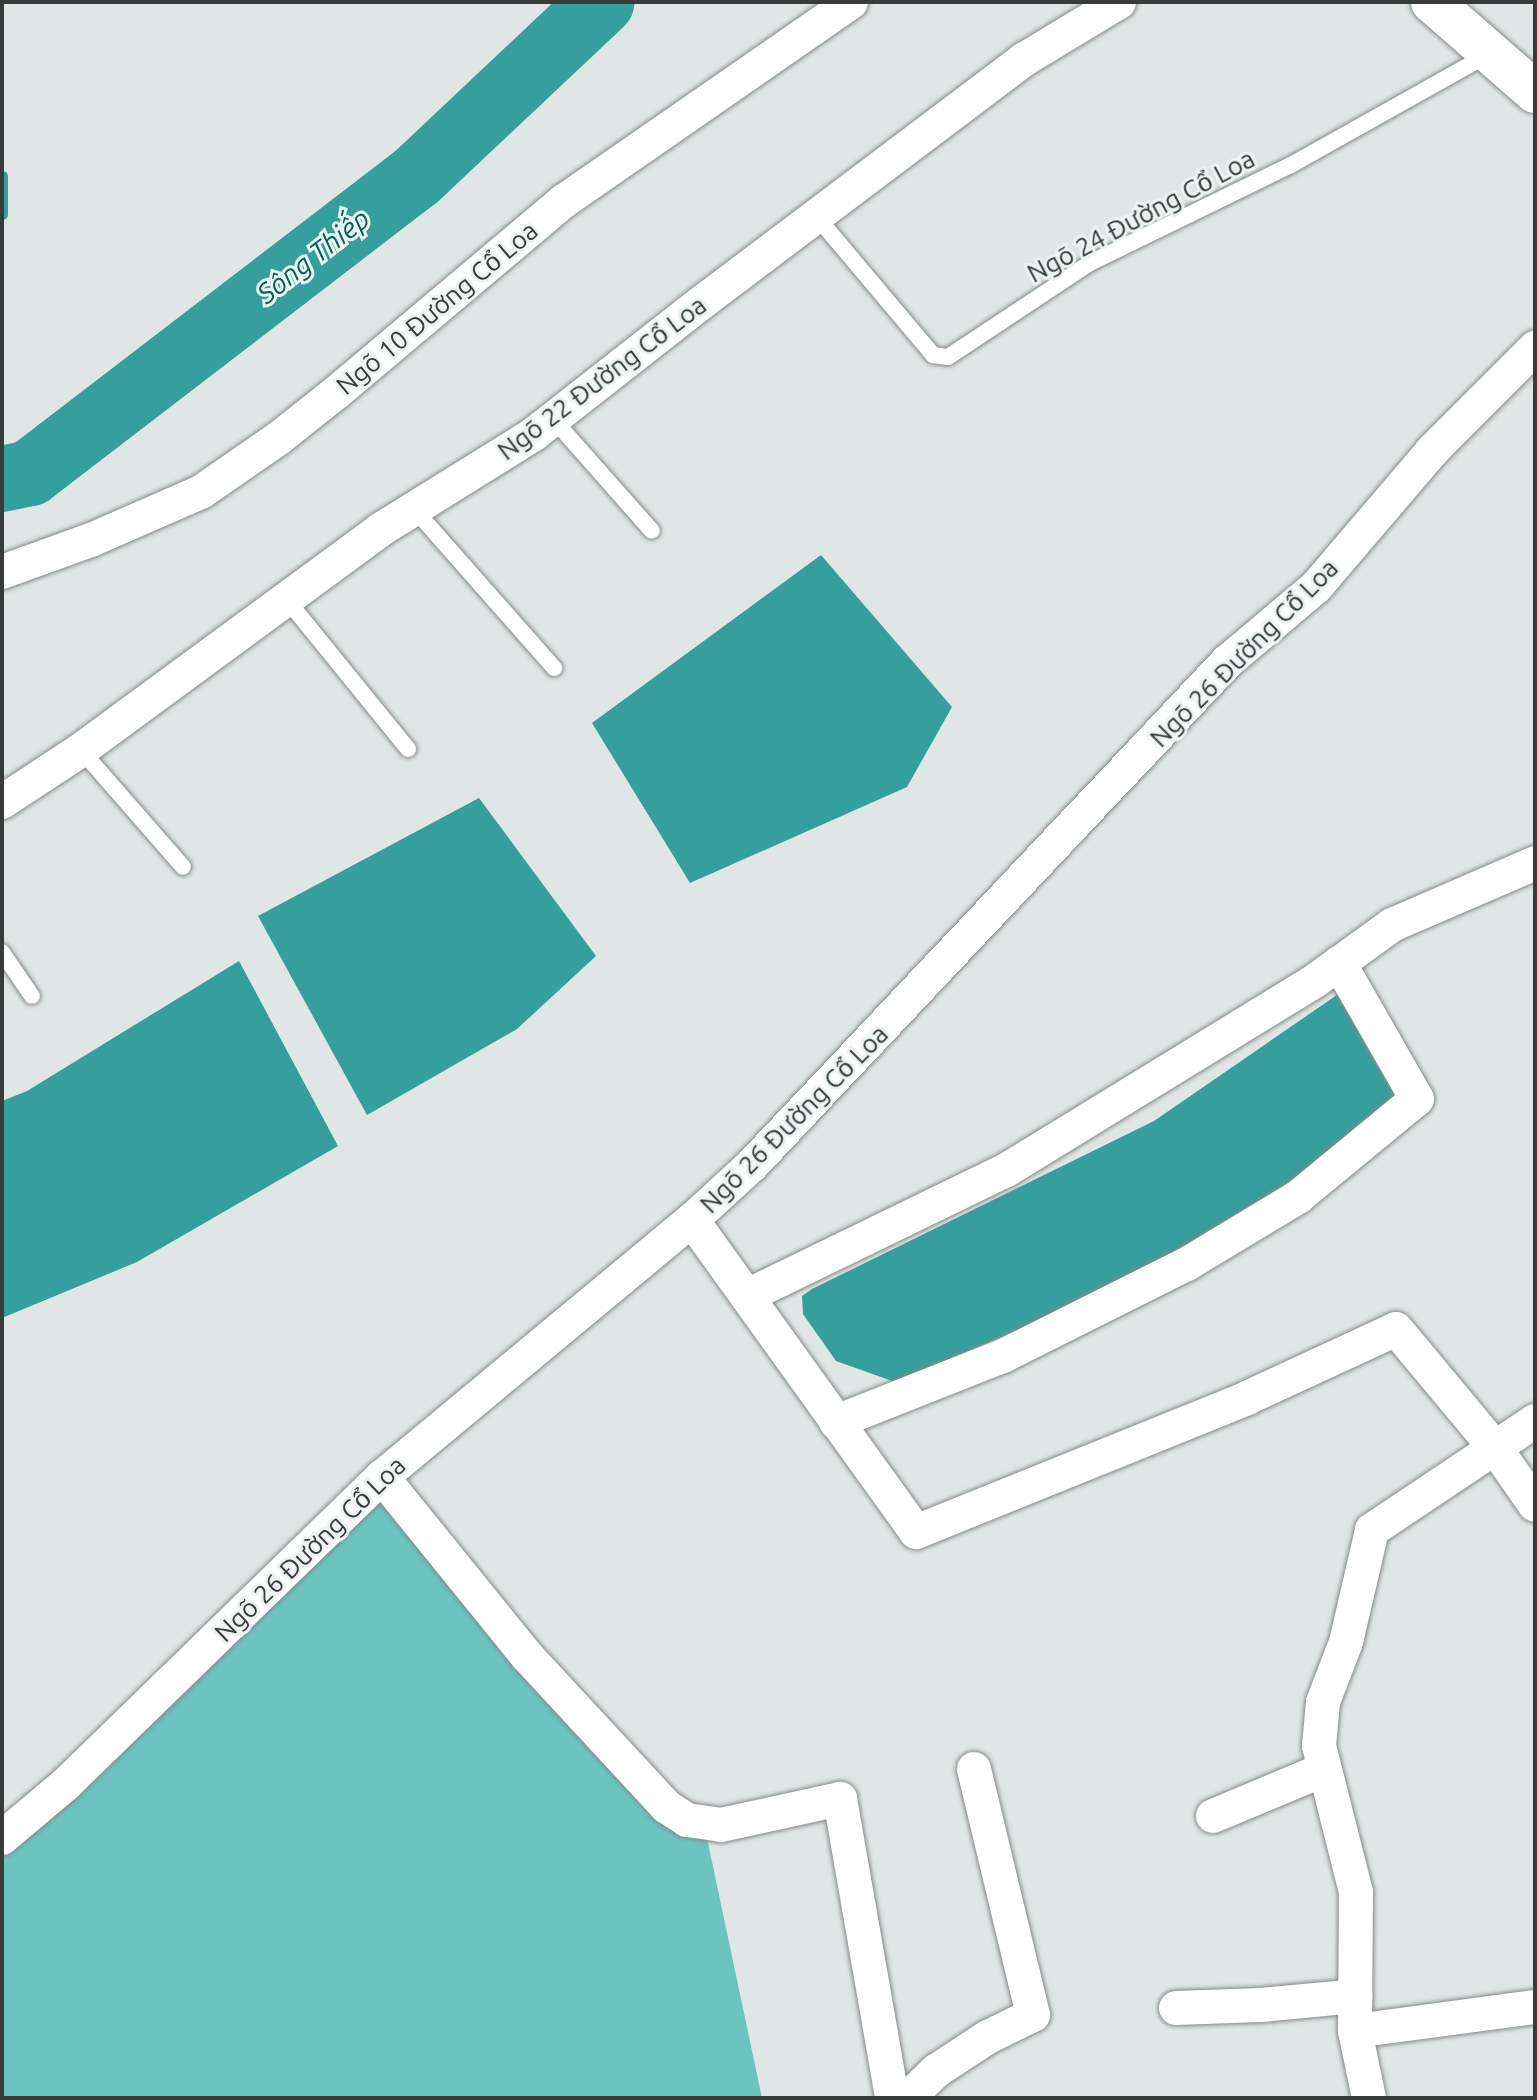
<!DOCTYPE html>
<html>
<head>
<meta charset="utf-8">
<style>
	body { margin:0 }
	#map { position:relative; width:1537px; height:2100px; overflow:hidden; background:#e0e6e5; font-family:Ubuntu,sans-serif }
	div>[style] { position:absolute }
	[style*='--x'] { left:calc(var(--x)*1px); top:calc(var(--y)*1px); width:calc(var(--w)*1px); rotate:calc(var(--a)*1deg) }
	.green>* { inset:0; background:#6cc4c1 }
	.water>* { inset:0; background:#349f9c }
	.stream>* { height:11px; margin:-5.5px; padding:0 5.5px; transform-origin:5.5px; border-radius:5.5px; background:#349f9c }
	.river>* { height:66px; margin:-33px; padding:0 33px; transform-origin:33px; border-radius:33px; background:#349f9c }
	.roads { filter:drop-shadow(0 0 2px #838988) drop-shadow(0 0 2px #838988) }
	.service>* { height:16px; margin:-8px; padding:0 8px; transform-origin:8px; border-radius:8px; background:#fff }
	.minor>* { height:34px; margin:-17px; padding:0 17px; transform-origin:17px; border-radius:17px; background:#fff }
	.tertiary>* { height:42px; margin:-21px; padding:0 21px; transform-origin:21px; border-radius:21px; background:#fff }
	span { translate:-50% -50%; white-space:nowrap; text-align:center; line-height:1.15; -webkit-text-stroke:6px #edf3f3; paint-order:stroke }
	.street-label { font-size:26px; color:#383b3a }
	.water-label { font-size:28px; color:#03605e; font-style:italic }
	.frame { position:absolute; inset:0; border:4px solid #383b3a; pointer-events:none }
</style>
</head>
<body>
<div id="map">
	<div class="green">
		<i style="clip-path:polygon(382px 1477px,704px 1824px,762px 2098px,2px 2098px,2px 1830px)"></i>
	</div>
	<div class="water">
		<i style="clip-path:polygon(821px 555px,952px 707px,907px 787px,690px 883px,592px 723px)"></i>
		<i style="clip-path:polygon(479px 798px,596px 956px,517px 1029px,367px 1115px,258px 916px)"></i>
		<i style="clip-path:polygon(239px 961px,338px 1146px,137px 1262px,2px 1318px,2px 1101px,27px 1091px)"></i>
		<i style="clip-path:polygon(1347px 988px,1402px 1094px,1269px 1202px,1168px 1266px,895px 1382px,836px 1361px,803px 1314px,802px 1296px,812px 1289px,1154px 1121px)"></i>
	</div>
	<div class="stream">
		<i style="--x:2;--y:176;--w:38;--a:90"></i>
	</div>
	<div class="river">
		<i style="--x:2;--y:479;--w:29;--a:-12"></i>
		<i style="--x:30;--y:473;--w:486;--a:-37.5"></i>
		<i style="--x:416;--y:177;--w:255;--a:-43.3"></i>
	</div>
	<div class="roads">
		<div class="service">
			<i style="--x:816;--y:216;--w:182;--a:49.9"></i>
			<i style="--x:933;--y:355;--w:15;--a:8"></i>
			<i style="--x:948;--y:357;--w:170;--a:-33.5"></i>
			<i style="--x:1090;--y:263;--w:224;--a:-26"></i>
			<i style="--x:1291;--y:165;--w:227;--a:-29.3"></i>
			<i style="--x:553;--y:419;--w:149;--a:48.5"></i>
			<i style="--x:414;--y:509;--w:212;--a:48.6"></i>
			<i style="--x:287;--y:600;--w:192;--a:50.9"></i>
			<i style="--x:81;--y:750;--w:155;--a:48.9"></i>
			<i style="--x:2;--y:952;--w:53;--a:55.7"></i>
		</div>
		<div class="minor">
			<i style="--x:2;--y:572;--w:95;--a:-19.8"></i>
			<i style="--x:91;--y:540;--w:120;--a:-23.6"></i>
			<i style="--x:201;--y:492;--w:95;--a:-34.7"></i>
			<i style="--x:279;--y:438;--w:74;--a:-38.4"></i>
			<i style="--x:337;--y:392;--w:297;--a:-40.1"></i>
			<i style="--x:564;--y:201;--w:349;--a:-34.7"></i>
			<i style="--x:2;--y:802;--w:95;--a:-33.4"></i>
			<i style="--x:81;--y:750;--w:371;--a:-36.3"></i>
			<i style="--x:380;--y:530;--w:181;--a:-31.9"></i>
			<i style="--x:534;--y:434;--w:212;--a:-38.1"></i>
			<i style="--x:701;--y:303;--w:406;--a:-37"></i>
			<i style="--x:1025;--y:59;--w:110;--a:-31.2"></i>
			<i style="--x:692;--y:1220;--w:384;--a:54.3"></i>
			<i style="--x:916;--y:1532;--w:357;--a:-22"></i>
			<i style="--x:1247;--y:1398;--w:164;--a:-24.8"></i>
			<i style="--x:1396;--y:1329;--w:156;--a:50.2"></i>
			<i style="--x:1496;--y:1449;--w:68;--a:55.1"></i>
			<i style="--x:747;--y:1296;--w:290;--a:-25.9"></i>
			<i style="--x:1008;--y:1169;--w:361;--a:-31.5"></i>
			<i style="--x:1316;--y:980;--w:94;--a:-35.9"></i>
			<i style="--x:1392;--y:925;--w:156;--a:-23.4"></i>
			<i style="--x:836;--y:1422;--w:180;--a:-21.6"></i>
			<i style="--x:1003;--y:1356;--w:206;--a:-26.6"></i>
			<i style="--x:1187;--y:1264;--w:130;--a:-31.1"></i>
			<i style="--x:1298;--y:1197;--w:154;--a:-39.5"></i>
			<i style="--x:1417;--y:1099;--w:157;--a:-119.8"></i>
			<i style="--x:382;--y:1477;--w:230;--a:51"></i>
			<i style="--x:527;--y:1656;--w:206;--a:47.2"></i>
			<i style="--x:667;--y:1807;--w:24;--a:33"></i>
			<i style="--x:687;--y:1820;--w:34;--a:8"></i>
			<i style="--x:721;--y:1825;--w:122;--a:-12.3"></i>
			<i style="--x:840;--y:1799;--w:303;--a:80.1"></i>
			<i style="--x:1213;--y:1816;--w:119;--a:-22.7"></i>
			<i style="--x:2;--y:1838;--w:85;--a:-40.2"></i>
			<i style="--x:67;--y:1783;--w:439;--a:-44.2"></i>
			<i style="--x:382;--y:1477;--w:403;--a:-39.7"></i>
			<i style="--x:692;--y:1220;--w:81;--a:-42.5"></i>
			<i style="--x:752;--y:1165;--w:692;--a:-46.64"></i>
			<i style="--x:1227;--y:662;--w:116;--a:-40.1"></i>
			<i style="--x:1316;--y:587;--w:179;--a:-49.5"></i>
			<i style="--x:1432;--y:451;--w:146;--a:-45"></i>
			<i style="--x:1176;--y:2008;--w:85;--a:-2"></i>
			<i style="--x:1261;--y:2005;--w:95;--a:-5.4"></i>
			<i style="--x:1355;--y:2031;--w:182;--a:-7.6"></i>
			<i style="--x:908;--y:2098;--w:39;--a:-44"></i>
			<i style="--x:936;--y:2071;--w:62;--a:-33.2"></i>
			<i style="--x:988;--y:2037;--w:50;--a:-26.1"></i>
			<i style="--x:1033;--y:2015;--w:253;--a:-103.5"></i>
			<i style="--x:1369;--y:2098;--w:68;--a:-101.8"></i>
			<i style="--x:1355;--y:2031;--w:139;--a:-89.6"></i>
			<i style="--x:1356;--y:1892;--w:151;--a:-104.2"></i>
			<i style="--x:1319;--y:1746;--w:44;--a:-84.8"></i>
			<i style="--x:1323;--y:1702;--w:64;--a:-69"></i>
			<i style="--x:1346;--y:1642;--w:115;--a:-76.9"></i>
			<i style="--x:1372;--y:1530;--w:196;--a:-33.8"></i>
		</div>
		<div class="tertiary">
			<i style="--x:1432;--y:2;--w:137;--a:41.1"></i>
		</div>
	</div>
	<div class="street-label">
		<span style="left:1141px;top:216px;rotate:-28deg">Ngõ 24 Đường Cổ Loa</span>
		<span style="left:437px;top:308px;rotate:-40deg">Ngõ 10 Đường Cổ Loa</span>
		<span style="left:602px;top:378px;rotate:-37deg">Ngõ 22 Đường Cổ Loa</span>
		<span style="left:1244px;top:653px;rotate:-45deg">Ngõ 26 Đường Cổ Loa</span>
		<span style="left:794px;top:1119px;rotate:-45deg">Ngõ 26 Đường Cổ Loa</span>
		<span style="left:310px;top:1549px;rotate:-44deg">Ngõ 26 Đường Cổ Loa</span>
	</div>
	<div class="water-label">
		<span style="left:313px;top:256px;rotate:-38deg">Sông Thiếp</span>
	</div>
	<div class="frame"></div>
</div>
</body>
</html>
